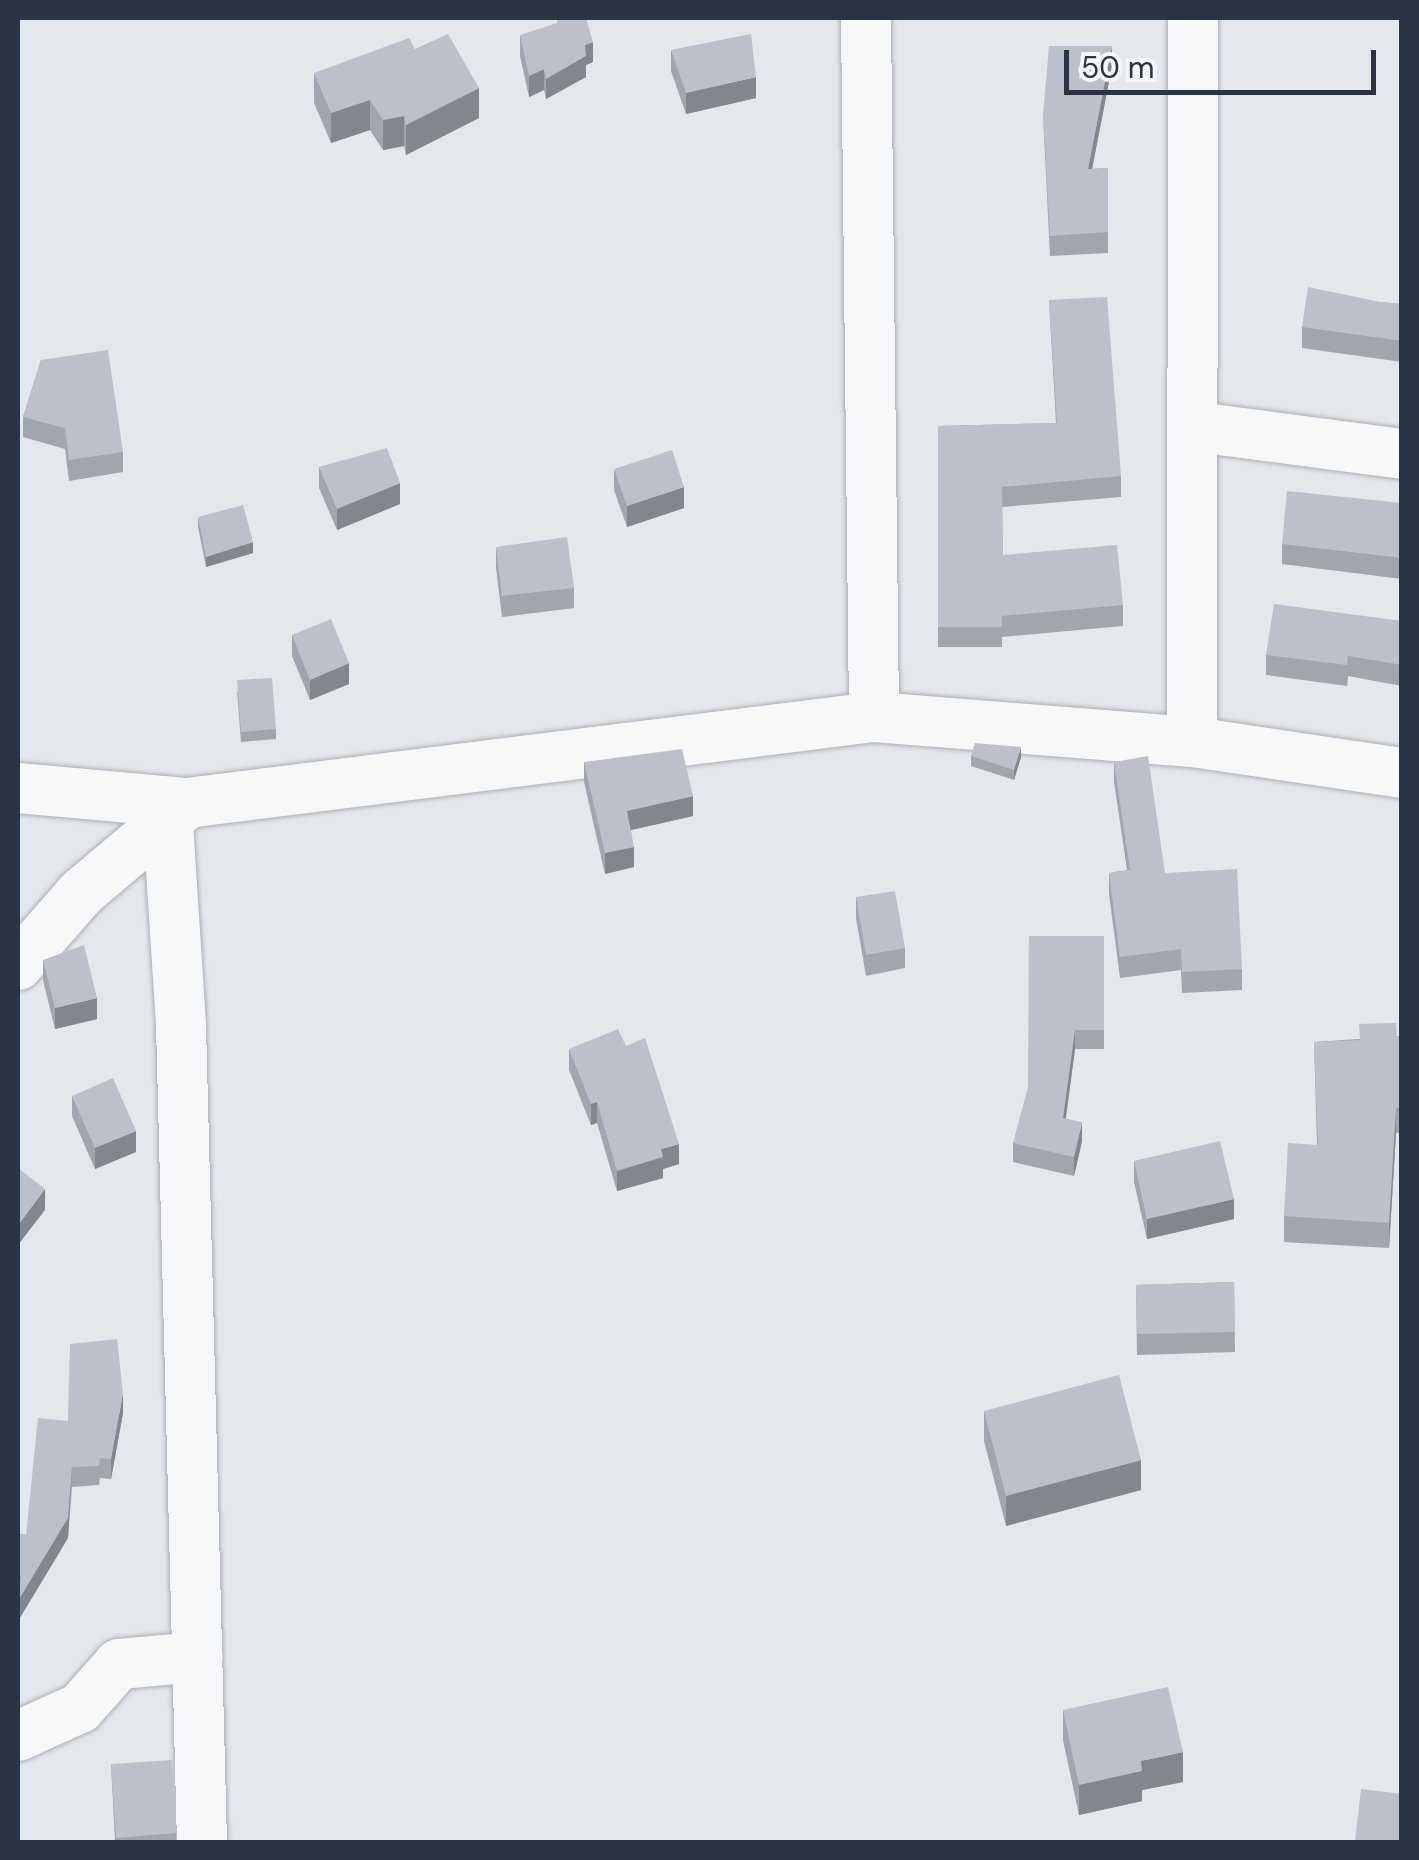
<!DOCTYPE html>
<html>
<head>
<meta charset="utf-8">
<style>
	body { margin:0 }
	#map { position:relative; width:1419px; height:1860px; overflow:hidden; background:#e4e7ec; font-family:"DM Sans",sans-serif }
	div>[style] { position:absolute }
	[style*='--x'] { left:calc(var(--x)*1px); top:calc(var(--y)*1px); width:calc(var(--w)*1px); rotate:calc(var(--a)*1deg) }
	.roads { filter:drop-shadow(0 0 2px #a9aeb7) drop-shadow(0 0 2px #a9aeb7) }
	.minor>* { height:50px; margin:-25px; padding:0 25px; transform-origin:25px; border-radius:25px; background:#f7f8fa }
	.wall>* { inset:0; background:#a1a5ae }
	.shaded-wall>* { inset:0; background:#83868d }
	.building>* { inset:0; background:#bbc0ca }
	span { translate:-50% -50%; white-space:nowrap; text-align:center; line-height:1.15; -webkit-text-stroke:9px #f4f6f9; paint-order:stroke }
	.frame { position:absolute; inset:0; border:20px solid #2b3445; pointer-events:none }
	.scale { position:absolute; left:1064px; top:50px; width:312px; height:45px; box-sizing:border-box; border:5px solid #2b3445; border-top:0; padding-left:12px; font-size:30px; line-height:35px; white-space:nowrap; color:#2b3445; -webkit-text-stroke:8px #f4f6f9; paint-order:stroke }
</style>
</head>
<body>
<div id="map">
	<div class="roads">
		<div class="minor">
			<i style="--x:866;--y:18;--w:699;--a:89.34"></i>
			<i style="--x:1197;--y:427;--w:207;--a:7.5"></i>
			<i style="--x:1192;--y:742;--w:724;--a:-89.92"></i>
			<i style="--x:18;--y:788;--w:170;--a:5.1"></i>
			<i style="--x:187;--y:803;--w:692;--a:-7.14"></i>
			<i style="--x:874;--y:717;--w:319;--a:4.5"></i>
			<i style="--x:1192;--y:742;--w:212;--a:8.4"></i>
			<i style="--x:168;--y:823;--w:202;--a:86.3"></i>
			<i style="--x:181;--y:1025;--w:817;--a:88.53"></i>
			<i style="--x:18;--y:965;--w:97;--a:-48.8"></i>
			<i style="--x:82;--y:892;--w:133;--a:-40.1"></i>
			<i style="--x:18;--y:1736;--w:68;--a:-24.3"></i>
			<i style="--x:80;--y:1708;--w:59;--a:-48.4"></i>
			<i style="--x:119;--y:1664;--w:79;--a:-5.1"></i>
		</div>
	</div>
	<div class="wall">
		<i style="clip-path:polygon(520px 35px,593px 62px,586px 65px,586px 77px,546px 99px,544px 90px,529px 97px,520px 56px)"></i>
		<i style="clip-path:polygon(415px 49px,479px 118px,406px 155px,404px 146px,383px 150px,370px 130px,331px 143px,314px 103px,314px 73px)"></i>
		<i style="clip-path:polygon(671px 50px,756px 98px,686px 114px,671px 71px)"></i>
		<i style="clip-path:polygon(1112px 66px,1092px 169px,1108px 168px,1108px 253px,1050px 256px,1043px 115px)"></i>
		<i style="clip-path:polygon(1049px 300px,1121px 476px,1121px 497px,1002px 507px,1003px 555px,1123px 605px,1123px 626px,1002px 637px,1002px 647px,938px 647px,938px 426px,1056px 423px)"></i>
		<i style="clip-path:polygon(1380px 302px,1402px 304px,1402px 362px,1302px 348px,1302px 327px)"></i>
		<i style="clip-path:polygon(41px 360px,123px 452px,123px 472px,69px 481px,65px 449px,23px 437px,23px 417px)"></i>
		<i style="clip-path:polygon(319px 467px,400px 504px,337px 530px,319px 488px)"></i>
		<i style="clip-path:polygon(614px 469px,684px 508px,627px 527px,614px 490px)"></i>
		<i style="clip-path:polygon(1402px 503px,1402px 579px,1282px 564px,1282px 544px)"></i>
		<i style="clip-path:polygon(198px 517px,253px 553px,206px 567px,198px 527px)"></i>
		<i style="clip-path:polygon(496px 547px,574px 588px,574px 608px,502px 617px,496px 568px)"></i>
		<i style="clip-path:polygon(1402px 621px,1402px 686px,1348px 676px,1347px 686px,1266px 675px,1266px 655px)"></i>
		<i style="clip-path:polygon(292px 635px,349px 684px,310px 700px,292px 656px)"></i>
		<i style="clip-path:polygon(237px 691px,276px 729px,276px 739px,241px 742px)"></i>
		<i style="clip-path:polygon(971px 756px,1021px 757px,1014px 780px,971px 766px)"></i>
		<i style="clip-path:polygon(584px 762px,693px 816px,631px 830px,634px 867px,605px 874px,584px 782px)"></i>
		<i style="clip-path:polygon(1114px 762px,1165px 873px,1242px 969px,1242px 990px,1182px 993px,1181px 970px,1120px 978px,1109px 894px,1109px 873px,1127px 870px,1114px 782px)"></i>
		<i style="clip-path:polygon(856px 897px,905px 948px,905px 968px,866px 976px,856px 918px)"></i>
		<i style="clip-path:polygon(1104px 936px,1104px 1049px,1075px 1049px,1066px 1118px,1082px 1141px,1074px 1176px,1013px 1162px,1013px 1143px)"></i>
		<i style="clip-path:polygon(43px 960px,97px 1019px,55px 1029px,43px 980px)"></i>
		<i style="clip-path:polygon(1402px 1036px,1402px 1133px,1396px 1133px,1389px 1248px,1284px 1242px,1284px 1216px,1317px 1145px,1314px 1042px)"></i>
		<i style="clip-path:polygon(569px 1049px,679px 1164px,663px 1169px,663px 1178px,617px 1191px,597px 1123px,591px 1125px,569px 1070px)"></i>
		<i style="clip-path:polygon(72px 1096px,136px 1152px,95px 1169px,72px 1116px)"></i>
		<i style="clip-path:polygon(1134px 1161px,1234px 1219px,1147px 1239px,1134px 1182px)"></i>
		<i style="clip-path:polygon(1234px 1282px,1235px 1352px,1137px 1355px,1136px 1285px)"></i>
		<i style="clip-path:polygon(984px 1411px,1141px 1490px,1006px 1526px,984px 1441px)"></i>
		<i style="clip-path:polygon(123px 1413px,111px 1479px,100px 1478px,99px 1485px,72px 1487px,68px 1538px,18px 1621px,18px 1533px,26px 1535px,68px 1421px)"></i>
		<i style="clip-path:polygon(1063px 1710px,1183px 1782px,1142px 1790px,1142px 1801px,1079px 1815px,1063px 1740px)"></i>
		<i style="clip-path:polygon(111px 1764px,176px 1833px,176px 1842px,115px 1842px)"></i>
	</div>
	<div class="shaded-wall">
		<i style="clip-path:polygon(593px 42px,593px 62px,586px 65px,586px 77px,546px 99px,546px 79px,585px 45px)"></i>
		<i style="clip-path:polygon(1112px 46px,1112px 66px,1088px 190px,1088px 169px)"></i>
		<i style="clip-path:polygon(544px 69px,544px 90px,529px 97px,529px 76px)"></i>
		<i style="clip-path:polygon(756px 77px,756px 98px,686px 114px,686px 93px)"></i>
		<i style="clip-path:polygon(479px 88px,479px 118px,406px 155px,406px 125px)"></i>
		<i style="clip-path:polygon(370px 100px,370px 130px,331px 143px,331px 113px)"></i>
		<i style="clip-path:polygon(404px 116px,404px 146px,383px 150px,383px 120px)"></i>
		<i style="clip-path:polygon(400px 483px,400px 504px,337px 530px,337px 509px)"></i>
		<i style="clip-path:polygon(684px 487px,684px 508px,627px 527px,627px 506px)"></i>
		<i style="clip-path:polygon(253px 542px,253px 553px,206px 567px,206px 557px)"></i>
		<i style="clip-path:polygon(349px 663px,349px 684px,310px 700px,310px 680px)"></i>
		<i style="clip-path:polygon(1021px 747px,1021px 757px,1014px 780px,1014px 770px)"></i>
		<i style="clip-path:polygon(693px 796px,693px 816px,627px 831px,627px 811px)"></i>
		<i style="clip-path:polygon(634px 847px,634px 867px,605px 874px,605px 853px)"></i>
		<i style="clip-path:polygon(97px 998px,97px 1019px,55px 1029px,55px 1008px)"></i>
		<i style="clip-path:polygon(1075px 1030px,1075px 1049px,1063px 1137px,1063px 1118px)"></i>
		<i style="clip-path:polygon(597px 1102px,597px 1123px,591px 1125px,591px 1104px)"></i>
		<i style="clip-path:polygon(1396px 1108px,1396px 1133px,1389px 1248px,1389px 1223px)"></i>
		<i style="clip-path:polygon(1082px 1122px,1082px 1141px,1074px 1176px,1074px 1157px)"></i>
		<i style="clip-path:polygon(136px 1131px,136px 1152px,95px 1169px,95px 1148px)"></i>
		<i style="clip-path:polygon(679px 1144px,679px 1164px,663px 1169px,663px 1178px,617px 1191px,617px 1171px,661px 1149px)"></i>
		<i style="clip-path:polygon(45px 1189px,45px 1210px,18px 1245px,18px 1225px)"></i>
		<i style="clip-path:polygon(1234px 1199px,1234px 1219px,1147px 1239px,1147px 1219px)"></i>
		<i style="clip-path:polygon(123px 1393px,123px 1413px,111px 1479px,111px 1459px)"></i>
		<i style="clip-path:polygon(1141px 1460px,1141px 1490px,1006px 1526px,1006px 1496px)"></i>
		<i style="clip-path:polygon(72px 1467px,68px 1538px,18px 1621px,18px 1601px)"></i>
		<i style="clip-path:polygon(1183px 1752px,1183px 1782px,1142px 1790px,1142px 1801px,1079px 1815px,1079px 1785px,1141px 1761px)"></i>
	</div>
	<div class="building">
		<i style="clip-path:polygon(557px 18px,586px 18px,593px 42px,585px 45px,586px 56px,546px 79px,544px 69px,529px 76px,520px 35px,557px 23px)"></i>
		<i style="clip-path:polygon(448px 34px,479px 88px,406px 125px,404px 116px,383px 120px,370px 100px,331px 113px,314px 73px,409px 38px,415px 49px)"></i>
		<i style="clip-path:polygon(751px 34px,756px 77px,686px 93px,671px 50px)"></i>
		<i style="clip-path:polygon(1049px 46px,1112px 46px,1088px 169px,1108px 168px,1108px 232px,1050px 236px,1043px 115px)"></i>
		<i style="clip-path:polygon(1308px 287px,1380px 302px,1402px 304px,1402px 341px,1302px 327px)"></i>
		<i style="clip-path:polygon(1107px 297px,1121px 476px,1002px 487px,1003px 555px,1117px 545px,1123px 605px,1002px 616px,1002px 627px,938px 627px,938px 426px,1057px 423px,1049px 300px)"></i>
		<i style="clip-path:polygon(108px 350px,123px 452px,69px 460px,65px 428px,23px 417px,41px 360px)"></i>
		<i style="clip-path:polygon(387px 448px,400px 483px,337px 509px,319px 467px)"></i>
		<i style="clip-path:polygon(672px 450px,684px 487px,627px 506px,614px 469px)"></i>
		<i style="clip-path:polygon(1287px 491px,1402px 503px,1402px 558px,1282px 544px)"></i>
		<i style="clip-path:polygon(243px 505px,253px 542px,206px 557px,198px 517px)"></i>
		<i style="clip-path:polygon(567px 537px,574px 588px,502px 596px,496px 547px)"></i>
		<i style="clip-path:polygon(1274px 604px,1402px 621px,1402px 665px,1348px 656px,1347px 665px,1266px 655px)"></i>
		<i style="clip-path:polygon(331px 619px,349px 663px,310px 680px,292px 635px)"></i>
		<i style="clip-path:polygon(272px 678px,276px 729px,241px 732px,237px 680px)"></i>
		<i style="clip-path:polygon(975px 743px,1021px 747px,1014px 770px,971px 756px)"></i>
		<i style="clip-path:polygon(682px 749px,693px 796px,627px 811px,634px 847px,605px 853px,584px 762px)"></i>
		<i style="clip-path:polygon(1148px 756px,1165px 873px,1237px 869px,1242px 969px,1182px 972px,1181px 949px,1120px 957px,1109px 873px,1130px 870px,1114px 762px)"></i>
		<i style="clip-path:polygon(895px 891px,905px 948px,866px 955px,856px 897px)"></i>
		<i style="clip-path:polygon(1029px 936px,1104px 936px,1104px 1030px,1075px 1030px,1063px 1118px,1082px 1122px,1074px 1157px,1013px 1143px,1028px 1087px)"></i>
		<i style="clip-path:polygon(84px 945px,97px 998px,55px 1008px,43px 960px)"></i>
		<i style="clip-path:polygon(1396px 1023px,1397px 1037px,1402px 1036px,1402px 1107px,1396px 1108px,1389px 1223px,1284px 1216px,1288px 1143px,1318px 1145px,1314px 1042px,1360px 1040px,1359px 1024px)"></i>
		<i style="clip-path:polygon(618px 1029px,626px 1046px,645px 1038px,679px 1144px,661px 1149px,663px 1157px,617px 1171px,597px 1102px,591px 1104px,569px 1049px)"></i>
		<i style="clip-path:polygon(113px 1078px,136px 1131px,95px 1148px,72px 1096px)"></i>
		<i style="clip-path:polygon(1220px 1141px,1234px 1199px,1147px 1219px,1134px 1161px)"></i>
		<i style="clip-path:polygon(18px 1168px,45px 1189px,18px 1225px)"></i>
		<i style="clip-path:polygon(1234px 1282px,1235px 1332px,1137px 1334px,1136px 1285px)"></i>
		<i style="clip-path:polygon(117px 1339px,123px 1393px,111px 1459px,100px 1458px,99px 1466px,72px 1467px,68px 1518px,18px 1601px,21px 1576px,18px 1575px,18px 1533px,26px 1535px,38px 1418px,68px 1421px,70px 1344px)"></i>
		<i style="clip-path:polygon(1119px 1375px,1141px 1460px,1006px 1496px,984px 1411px)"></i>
		<i style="clip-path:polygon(1168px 1687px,1183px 1752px,1141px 1761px,1142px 1771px,1079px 1785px,1063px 1710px)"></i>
		<i style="clip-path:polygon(172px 1760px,176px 1833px,116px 1838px,111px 1764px)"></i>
		<i style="clip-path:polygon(1361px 1789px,1402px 1794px,1402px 1842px,1355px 1842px)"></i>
	</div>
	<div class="frame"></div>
	<div class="scale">50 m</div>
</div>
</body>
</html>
